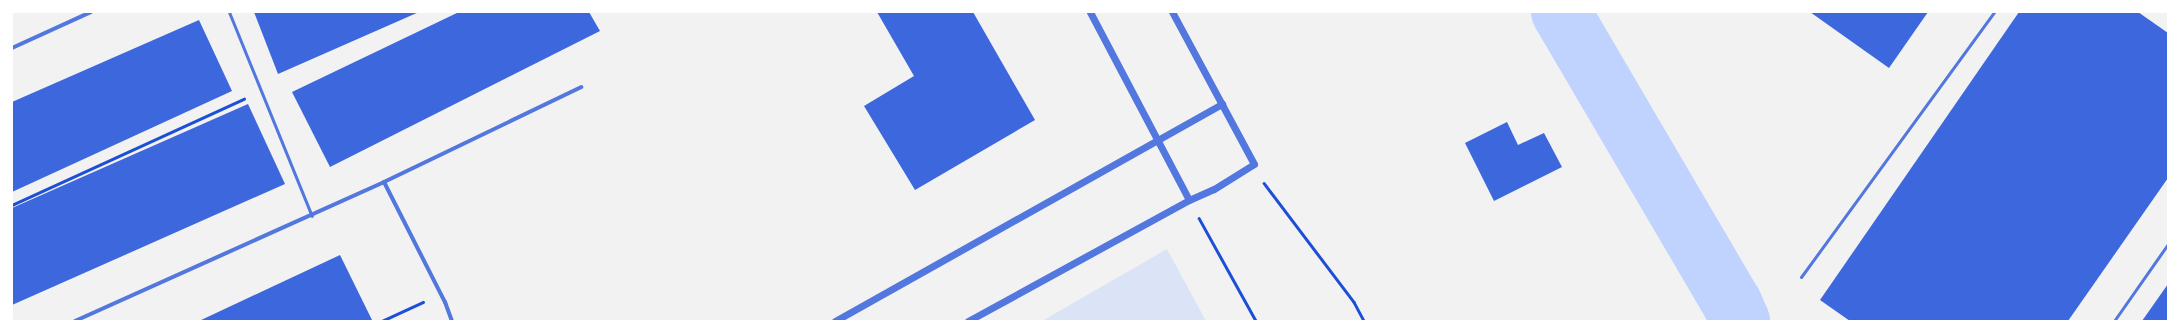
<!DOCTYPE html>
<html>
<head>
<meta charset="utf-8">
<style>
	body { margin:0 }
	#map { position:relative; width:2180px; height:333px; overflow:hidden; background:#f2f2f2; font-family:"DejaVu Sans",sans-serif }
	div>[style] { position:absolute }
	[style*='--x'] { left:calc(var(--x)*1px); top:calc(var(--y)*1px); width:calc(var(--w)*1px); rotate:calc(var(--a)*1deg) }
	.green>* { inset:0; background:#dbe4f7 }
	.river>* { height:60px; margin:-30px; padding:0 30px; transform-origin:30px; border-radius:30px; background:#bfd3fe }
	.building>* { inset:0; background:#3d67dc }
	.path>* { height:2.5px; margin:-1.25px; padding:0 1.25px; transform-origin:1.25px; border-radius:1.25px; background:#1d4ed8 }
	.service>* { height:3px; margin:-1.5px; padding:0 1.5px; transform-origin:1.5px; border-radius:1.5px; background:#5277de }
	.minor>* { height:4px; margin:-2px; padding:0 2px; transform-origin:2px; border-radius:2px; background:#5277de }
	.tertiary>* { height:7px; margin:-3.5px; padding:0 3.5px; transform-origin:3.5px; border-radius:3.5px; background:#5277de }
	span { translate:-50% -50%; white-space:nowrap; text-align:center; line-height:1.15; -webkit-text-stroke:3px #fff; paint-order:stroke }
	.frame { position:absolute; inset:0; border:13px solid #fff; pointer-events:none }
</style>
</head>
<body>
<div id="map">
	<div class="green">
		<i style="clip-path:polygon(1167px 249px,1206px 321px,1042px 321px)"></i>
	</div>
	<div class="river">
		<i style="--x:1561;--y:12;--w:338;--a:59.6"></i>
		<i style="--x:1732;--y:303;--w:20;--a:66"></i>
	</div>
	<div class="building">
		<i style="clip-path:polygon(254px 12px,419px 12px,278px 74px)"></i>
		<i style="clip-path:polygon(459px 12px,589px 12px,600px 31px,330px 167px,292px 92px)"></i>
		<i style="clip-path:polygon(877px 12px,973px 12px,1035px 120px,915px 190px,864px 106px,914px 76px)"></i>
		<i style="clip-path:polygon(1810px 12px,1928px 12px,1889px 68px)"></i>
		<i style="clip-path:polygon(2019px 12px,2138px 12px,2168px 33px,2168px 178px,2068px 321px,1850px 321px,1820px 300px)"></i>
		<i style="clip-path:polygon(199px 20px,232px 91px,12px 192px,12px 102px)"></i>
		<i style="clip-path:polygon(248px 104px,285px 184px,12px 305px,12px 208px)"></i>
		<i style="clip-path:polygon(1507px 122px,1518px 145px,1544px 133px,1562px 167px,1494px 201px,1465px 143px)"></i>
		<i style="clip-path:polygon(340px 255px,372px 320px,199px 321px)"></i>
		<i style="clip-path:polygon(2168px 284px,2168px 321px,2142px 321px)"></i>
	</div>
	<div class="path">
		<i style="--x:1264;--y:183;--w:149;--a:52.9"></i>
		<i style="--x:1354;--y:302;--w:21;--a:62"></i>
		<i style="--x:12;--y:205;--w:255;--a:-24.6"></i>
		<i style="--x:1199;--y:218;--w:118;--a:61"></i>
		<i style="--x:382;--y:321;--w:45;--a:-24.9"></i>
	</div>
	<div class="service">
		<i style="--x:229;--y:12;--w:220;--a:67.9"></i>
		<i style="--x:1801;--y:277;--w:328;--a:-53.9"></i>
		<i style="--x:2114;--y:321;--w:94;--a:-55"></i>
	</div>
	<div class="minor">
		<i style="--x:12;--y:48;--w:87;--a:-24.5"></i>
		<i style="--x:384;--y:182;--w:135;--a:63.1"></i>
		<i style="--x:445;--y:302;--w:20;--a:70"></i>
		<i style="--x:75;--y:321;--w:339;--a:-24.2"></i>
		<i style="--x:384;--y:182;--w:219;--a:-25.7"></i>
	</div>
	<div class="tertiary">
		<i style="--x:1090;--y:12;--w:212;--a:62.2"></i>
		<i style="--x:835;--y:321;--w:444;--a:-29.3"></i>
		<i style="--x:968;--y:321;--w:252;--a:-28.7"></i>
		<i style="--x:1189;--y:200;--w:27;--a:-24"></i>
		<i style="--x:1214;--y:189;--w:47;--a:-32"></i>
		<i style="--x:1254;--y:164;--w:173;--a:-118.3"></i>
	</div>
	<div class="frame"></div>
</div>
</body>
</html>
